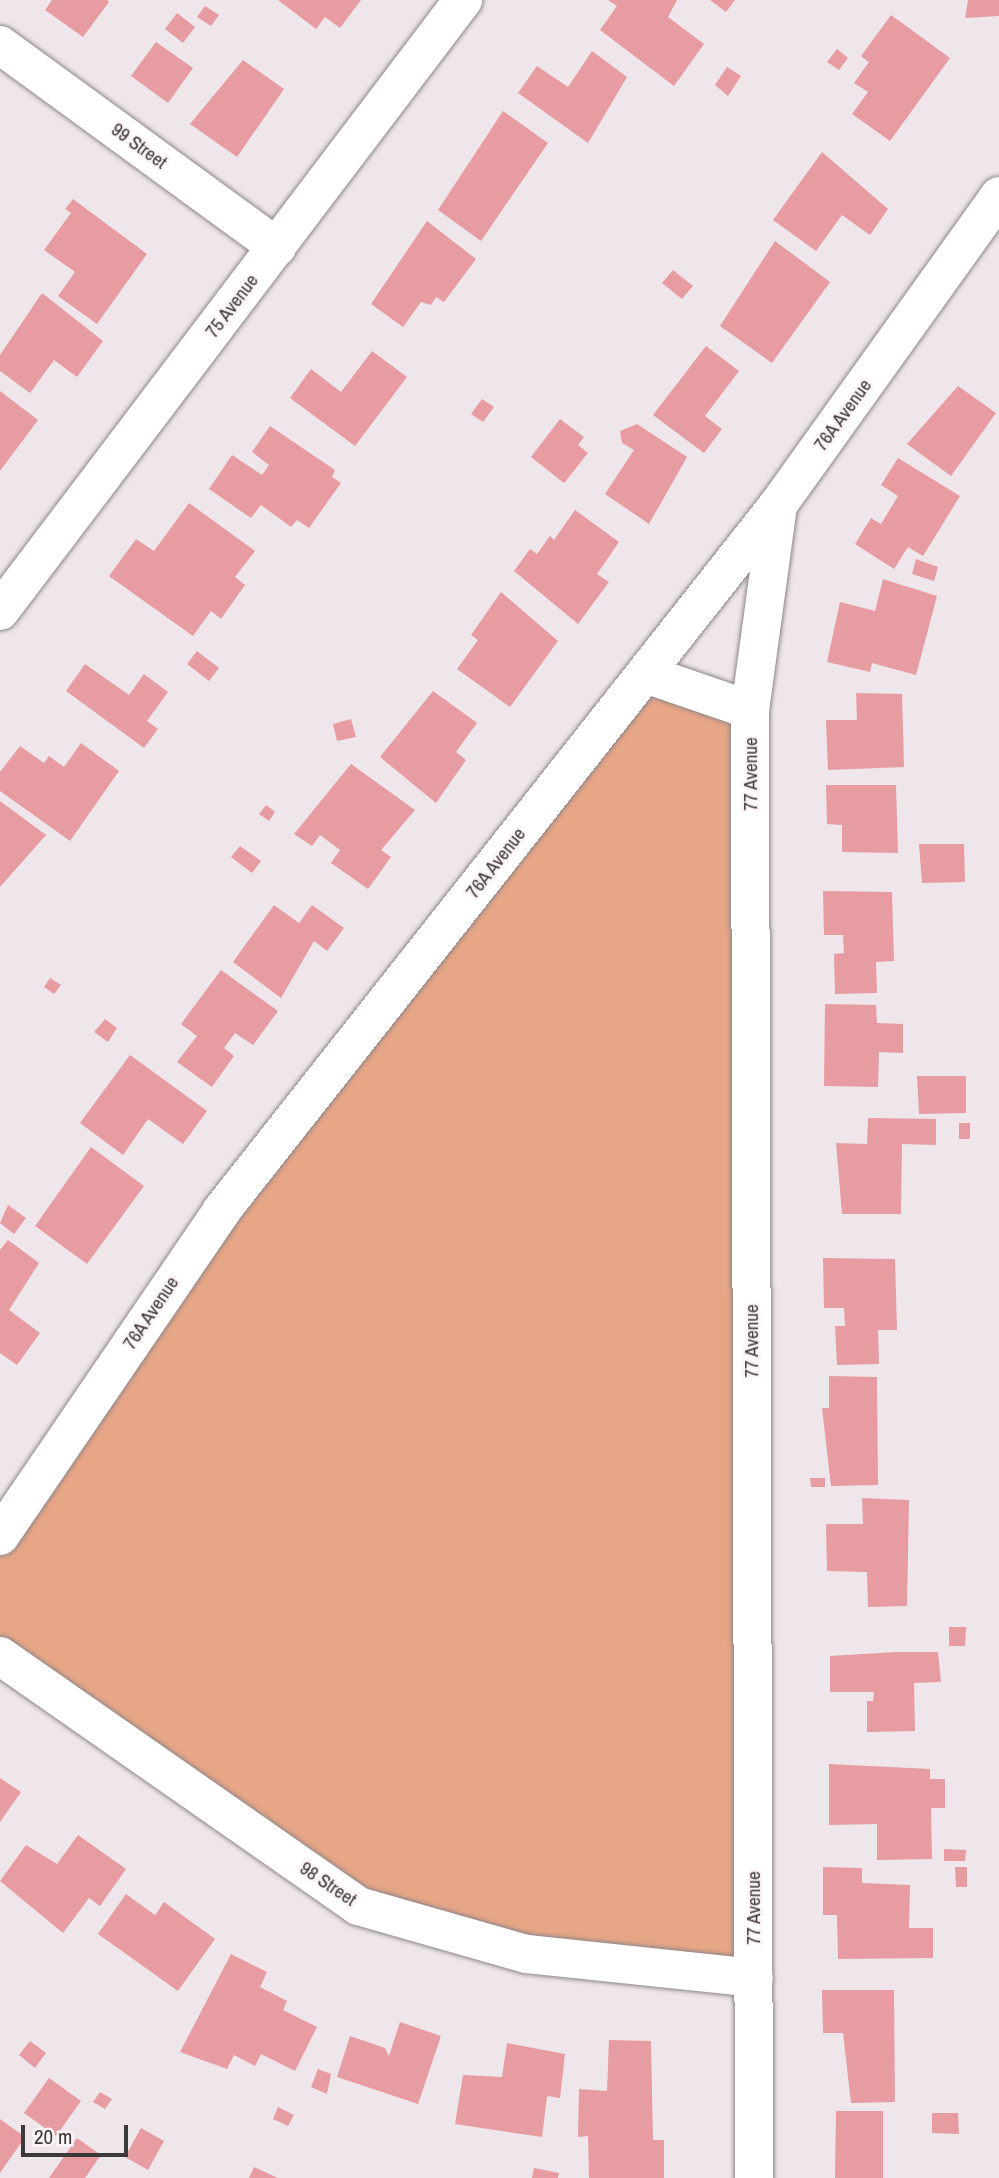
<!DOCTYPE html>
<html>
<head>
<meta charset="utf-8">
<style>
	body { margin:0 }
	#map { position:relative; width:999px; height:2178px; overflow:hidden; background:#eee6eb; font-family:"Archivo Narrow",sans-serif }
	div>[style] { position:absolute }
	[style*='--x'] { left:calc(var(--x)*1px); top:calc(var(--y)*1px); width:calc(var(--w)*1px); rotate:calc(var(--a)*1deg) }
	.green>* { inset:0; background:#e7a686 }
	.building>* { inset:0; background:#e69ca0 }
	.roads { filter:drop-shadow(0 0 2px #8e868a) drop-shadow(0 0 2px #8e868a) }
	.minor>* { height:38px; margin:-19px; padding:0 19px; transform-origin:19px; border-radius:19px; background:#fff }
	span { translate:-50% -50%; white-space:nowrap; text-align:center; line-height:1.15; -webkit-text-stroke:5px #fcf3f8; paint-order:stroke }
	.street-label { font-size:19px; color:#3c393a }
	.scale { position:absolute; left:21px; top:2125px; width:107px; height:32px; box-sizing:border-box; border:4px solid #3c393a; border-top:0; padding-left:9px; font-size:21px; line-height:24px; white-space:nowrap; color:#3c393a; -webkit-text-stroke:5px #fcf3f8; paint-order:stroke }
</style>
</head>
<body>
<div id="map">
	<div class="green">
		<i style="clip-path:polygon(645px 674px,750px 710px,754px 1978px,358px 1906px,0 1656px,0 1542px)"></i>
	</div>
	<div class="building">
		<i style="clip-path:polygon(52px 0,107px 0,109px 2px,83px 37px,45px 10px)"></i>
		<i style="clip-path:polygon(278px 0,361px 0,340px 28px,325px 17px,316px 29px)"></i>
		<i style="clip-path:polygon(608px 0,677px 0,668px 17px,704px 44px,674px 86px,600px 30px,617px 6px)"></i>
		<i style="clip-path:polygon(710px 0,735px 0,726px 12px)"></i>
		<i style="clip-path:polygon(968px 0,999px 0,999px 16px,965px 18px)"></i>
		<i style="clip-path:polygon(205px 6px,219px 15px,211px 26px,197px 17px)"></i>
		<i style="clip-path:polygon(177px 13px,195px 27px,183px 43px,165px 29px)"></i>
		<i style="clip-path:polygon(891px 15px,950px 58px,890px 141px,852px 114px,868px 92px,854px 83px,869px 62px,861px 56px)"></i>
		<i style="clip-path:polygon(156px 42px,193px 68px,168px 103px,131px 76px)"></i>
		<i style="clip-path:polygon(837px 49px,848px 58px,839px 70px,827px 62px)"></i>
		<i style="clip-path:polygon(592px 51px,627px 77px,588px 143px,518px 93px,537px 66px,568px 87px)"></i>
		<i style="clip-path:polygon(243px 60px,284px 89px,237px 157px,190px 124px)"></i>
		<i style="clip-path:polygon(727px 67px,741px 76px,728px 96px,715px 85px)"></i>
		<i style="clip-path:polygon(503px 111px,548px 143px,481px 241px,438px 210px)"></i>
		<i style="clip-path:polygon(822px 152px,888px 209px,870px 235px,842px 215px,816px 251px,773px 220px)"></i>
		<i style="clip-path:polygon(73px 199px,147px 254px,97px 324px,58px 296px,75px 272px,44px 250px,71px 213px,65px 209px)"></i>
		<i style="clip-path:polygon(427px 221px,476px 259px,444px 302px,436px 297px,431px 305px,421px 302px,403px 327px,371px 304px)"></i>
		<i style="clip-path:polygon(775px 241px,830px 282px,772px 363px,720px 326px)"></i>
		<i style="clip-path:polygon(673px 270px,693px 286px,682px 299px,662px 283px)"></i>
		<i style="clip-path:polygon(42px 293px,103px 341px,77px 377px,54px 360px,30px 393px,0 371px,0 355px)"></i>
		<i style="clip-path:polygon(706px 346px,739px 371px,705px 416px,722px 429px,704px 453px,653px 415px)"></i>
		<i style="clip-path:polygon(372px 351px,407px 377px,355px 446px,290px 398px,311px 369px,341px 392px)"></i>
		<i style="clip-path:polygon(958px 386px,996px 413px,951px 476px,907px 444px)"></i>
		<i style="clip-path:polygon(0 391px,38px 420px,0 471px)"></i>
		<i style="clip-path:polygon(482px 399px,494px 407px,483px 422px,471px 414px)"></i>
		<i style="clip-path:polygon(560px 419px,584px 437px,578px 445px,588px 453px,564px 483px,531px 457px)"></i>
		<i style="clip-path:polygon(637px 424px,687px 457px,649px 524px,605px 494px,634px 450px,622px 443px,620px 431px)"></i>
		<i style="clip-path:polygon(270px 426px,335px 470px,332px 477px,341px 483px,309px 528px,297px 520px,291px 527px,261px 505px,251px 518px,209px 489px,232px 455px,262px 475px,269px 465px,252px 452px)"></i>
		<i style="clip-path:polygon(898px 458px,960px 496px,923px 556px,908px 547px,894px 569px,855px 544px,871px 518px,881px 524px,898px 496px,881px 485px)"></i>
		<i style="clip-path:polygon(189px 503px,255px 551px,235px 577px,245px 585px,221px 619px,211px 611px,193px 636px,109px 576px,136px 539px,154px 551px)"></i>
		<i style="clip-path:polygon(575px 510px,619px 542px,597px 574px,609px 582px,578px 624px,514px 571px,530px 549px,537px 554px,550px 536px,554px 540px)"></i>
		<i style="clip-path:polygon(916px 559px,938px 567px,934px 581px,912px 574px)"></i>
		<i style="clip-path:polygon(883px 579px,937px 596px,916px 675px,872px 663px,870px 672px,827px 662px,840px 602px,875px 611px)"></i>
		<i style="clip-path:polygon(501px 592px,558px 641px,510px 707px,457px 669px,478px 640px,471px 635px)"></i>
		<i style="clip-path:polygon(197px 651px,219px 668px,209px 681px,187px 664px)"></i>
		<i style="clip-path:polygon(85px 664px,129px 695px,144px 674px,168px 692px,147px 721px,158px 729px,144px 748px,66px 691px)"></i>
		<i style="clip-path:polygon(433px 691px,477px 723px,456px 752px,466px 760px,436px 803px,380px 757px)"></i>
		<i style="clip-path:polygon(856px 693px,902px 694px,904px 767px,828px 770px,826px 720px,857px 720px)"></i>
		<i style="clip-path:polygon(351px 719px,356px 737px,337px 741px,333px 724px)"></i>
		<i style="clip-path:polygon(81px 743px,119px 771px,70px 841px,0 791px,0 772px,20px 746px,44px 763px,49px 756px,64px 767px)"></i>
		<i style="clip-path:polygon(351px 764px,415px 810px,381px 850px,391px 857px,368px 889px,331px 863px,340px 850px,320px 835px,312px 846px,294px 834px)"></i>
		<i style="clip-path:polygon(826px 785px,896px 785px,898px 853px,842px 852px,842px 825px,827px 824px)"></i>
		<i style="clip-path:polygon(0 801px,46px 835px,0 887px)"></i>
		<i style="clip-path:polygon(266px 805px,275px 812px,269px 821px,259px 814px)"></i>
		<i style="clip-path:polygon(919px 844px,964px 844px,965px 882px,922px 883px)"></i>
		<i style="clip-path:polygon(240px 846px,261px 861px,252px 873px,231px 857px)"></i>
		<i style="clip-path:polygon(823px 891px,892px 892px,894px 961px,876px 962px,877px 993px,835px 994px,834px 954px,844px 953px,843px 935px,824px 935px)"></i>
		<i style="clip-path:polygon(274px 905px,299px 923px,312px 905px,344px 928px,327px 951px,314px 941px,281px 998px,233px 962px)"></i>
		<i style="clip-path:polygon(221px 970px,278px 1011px,253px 1045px,235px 1033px,224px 1048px,234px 1056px,212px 1087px,177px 1062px,197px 1036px,181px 1024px)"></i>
		<i style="clip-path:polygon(50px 978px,61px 985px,54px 994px,44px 987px)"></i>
		<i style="clip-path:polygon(825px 1004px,876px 1005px,877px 1023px,903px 1024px,903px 1053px,879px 1052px,878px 1087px,824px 1086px)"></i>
		<i style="clip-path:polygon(105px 1019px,117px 1028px,108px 1042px,94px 1032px)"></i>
		<i style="clip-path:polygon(130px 1055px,207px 1111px,183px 1144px,148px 1119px,123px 1155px,80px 1123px)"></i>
		<i style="clip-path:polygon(917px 1076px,966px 1076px,966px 1113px,919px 1114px)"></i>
		<i style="clip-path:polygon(868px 1118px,936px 1119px,936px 1145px,902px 1144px,901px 1214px,842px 1214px,836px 1143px,867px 1144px)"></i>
		<i style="clip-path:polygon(959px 1123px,970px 1123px,970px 1139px,959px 1139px)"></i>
		<i style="clip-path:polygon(91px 1147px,144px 1186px,87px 1264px,35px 1226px)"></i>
		<i style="clip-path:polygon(8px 1205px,26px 1218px,14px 1234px,0 1223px)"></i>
		<i style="clip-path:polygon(8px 1240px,39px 1263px,9px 1310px,40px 1333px,17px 1365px,0 1353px,0 1250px)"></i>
		<i style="clip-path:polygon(823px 1258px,895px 1259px,897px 1330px,878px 1330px,879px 1364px,837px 1365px,835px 1326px,845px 1326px,844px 1308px,824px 1308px)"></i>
		<i style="clip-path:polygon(829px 1376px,877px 1377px,878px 1485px,831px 1486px,822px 1408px,829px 1408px)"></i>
		<i style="clip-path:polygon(810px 1478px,825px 1478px,825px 1487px,811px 1487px)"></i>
		<i style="clip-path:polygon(862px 1498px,909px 1500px,907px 1606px,868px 1607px,867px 1572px,827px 1571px,826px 1524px,863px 1524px)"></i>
		<i style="clip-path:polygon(949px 1627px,966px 1627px,965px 1646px,949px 1646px)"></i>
		<i style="clip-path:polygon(896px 1652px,938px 1652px,941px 1682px,914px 1683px,915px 1731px,867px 1732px,867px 1701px,873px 1701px,874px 1692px,830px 1692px,830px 1656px)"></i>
		<i style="clip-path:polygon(829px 1764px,930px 1769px,930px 1779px,945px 1779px,945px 1808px,931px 1808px,932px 1859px,877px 1860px,877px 1824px,829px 1825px)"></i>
		<i style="clip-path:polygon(0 1778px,21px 1792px,0 1822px)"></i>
		<i style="clip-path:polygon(78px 1835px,126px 1869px,100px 1906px,89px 1898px,63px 1933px,0 1881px,26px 1845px,57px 1864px)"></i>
		<i style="clip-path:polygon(944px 1849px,966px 1850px,965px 1861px,944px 1861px)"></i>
		<i style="clip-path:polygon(823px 1867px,862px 1868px,862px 1883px,910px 1885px,909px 1928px,933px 1928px,933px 1958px,838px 1959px,837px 1915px,823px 1915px)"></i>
		<i style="clip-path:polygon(955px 1867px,967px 1867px,967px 1887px,956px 1887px)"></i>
		<i style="clip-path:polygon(126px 1894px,155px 1915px,164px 1902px,215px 1939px,178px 1991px,98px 1934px)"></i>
		<i style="clip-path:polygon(231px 1954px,267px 1972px,260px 1987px,287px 2001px,283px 2010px,317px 2027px,295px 2071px,261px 2054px,255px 2066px,234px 2055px,227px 2069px,180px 2052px)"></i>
		<i style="clip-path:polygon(822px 1990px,894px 1990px,895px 2102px,851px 2103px,843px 2033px,823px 2033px)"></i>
		<i style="clip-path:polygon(400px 2022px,441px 2036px,418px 2104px,337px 2077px,350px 2036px,385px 2048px,389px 2056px)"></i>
		<i style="clip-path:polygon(609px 2040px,651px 2041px,653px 2140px,664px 2140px,664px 2178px,589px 2178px,588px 2136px,578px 2137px,579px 2089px,607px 2091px)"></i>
		<i style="clip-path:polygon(30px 2041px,46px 2053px,35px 2068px,19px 2055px)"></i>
		<i style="clip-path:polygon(507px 2043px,565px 2054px,560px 2098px,547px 2096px,542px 2137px,455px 2124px,463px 2075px,502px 2077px)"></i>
		<i style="clip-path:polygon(318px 2069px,331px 2074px,327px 2094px,311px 2087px)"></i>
		<i style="clip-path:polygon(49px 2078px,81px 2101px,56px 2136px,24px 2113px)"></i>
		<i style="clip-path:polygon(100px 2092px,112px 2099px,105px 2109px,93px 2102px)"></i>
		<i style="clip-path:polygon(278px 2107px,294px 2115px,288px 2126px,273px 2119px)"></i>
		<i style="clip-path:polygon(836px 2111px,883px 2111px,883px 2178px,835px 2178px)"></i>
		<i style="clip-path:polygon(932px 2113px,958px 2113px,959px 2134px,932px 2133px)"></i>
		<i style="clip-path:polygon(0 2119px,25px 2137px,0 2173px)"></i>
		<i style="clip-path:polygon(141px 2128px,164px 2141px,148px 2170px,125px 2157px)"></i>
		<i style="clip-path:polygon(77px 2138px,101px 2155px,85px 2178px,49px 2178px)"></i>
		<i style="clip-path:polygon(254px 2167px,278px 2178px,249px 2178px)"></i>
		<i style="clip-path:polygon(534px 2168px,559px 2173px,558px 2178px,532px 2178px)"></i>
	</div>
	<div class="roads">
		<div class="minor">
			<i style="--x:0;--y:45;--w:343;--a:36.1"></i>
			<i style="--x:0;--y:611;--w:767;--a:-52.85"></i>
			<i style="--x:645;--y:674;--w:111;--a:18.9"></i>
			<i style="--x:0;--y:1536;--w:394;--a:-55.7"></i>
			<i style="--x:222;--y:1210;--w:898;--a:-51.74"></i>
			<i style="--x:778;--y:505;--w:380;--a:-54.4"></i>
			<i style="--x:0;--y:1656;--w:437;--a:34.9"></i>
			<i style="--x:358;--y:1906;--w:176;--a:15.9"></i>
			<i style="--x:527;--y:1954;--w:228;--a:6"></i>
			<i style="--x:754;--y:2178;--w:1468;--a:-90.16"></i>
			<i style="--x:750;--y:710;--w:207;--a:-82.2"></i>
		</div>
	</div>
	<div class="street-label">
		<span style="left:139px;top:146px;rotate:36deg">99 Street</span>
		<span style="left:232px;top:306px;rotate:-53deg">75 Avenue</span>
		<span style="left:843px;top:415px;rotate:-54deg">76A Avenue</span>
		<span style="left:751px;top:774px;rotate:-90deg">77 Avenue</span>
		<span style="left:496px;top:863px;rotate:-52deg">76A Avenue</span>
		<span style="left:151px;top:1313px;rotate:-56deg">76A Avenue</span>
		<span style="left:752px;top:1341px;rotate:-90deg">77 Avenue</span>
		<span style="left:328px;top:1884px;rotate:34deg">98 Street</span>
		<span style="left:754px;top:1908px;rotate:-90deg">77 Avenue</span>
	</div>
	<div class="scale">20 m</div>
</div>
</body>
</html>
